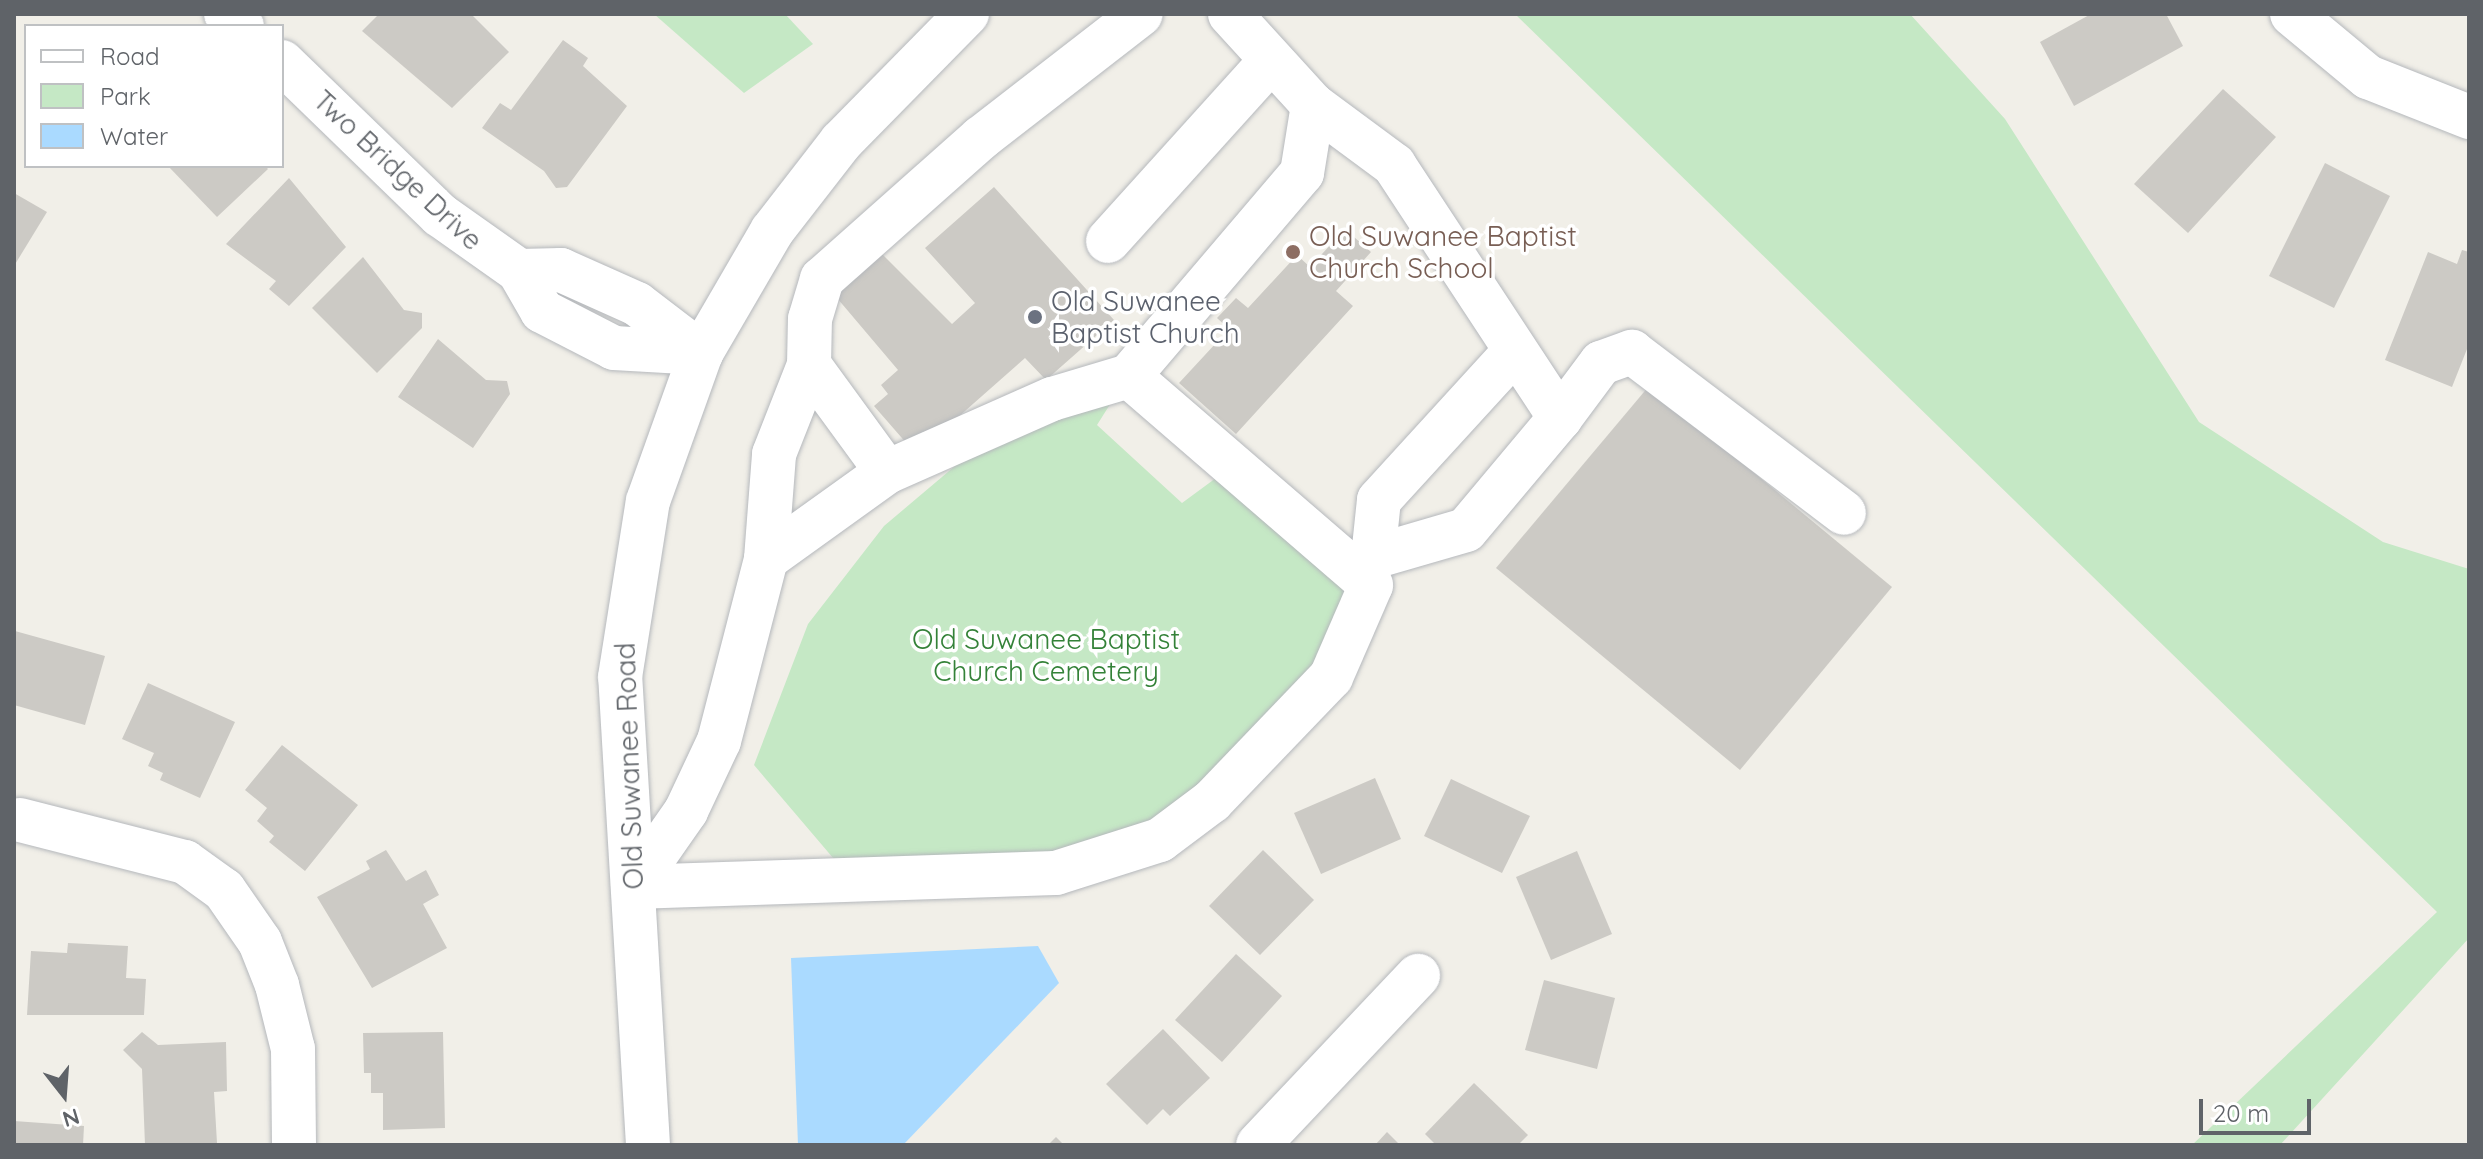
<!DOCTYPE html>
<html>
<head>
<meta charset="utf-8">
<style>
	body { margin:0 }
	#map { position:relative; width:2483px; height:1159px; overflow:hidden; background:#f1efe8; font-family:Quicksand,sans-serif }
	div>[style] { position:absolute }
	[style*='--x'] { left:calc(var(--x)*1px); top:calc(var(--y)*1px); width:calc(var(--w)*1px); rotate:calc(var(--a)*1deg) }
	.green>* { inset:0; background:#c5e8c5 }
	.water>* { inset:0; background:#aadaff }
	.building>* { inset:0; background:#cccac5 }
	.roads { filter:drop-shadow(0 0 2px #b5b8bc) drop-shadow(0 0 2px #b5b8bc) }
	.minor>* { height:44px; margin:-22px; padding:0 22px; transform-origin:22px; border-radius:22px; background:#fff }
	.dots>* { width:22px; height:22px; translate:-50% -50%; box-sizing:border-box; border:4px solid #fff; border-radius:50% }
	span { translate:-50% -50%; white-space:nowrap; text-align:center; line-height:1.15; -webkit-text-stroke:7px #fff; paint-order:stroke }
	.street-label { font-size:28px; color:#5f6368 }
	.education-label { font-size:28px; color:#785e54 }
	.left { translate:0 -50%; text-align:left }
	.worship-label { font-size:28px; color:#5b616d }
	.park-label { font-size:28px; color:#348238 }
	.frame { position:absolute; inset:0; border:16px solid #5f6368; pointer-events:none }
	.legend { position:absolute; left:24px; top:24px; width:260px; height:144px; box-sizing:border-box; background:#fff; border:2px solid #bfc1c3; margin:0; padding:10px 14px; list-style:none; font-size:24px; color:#5f6368 }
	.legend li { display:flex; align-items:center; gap:16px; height:40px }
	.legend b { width:40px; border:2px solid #bfc1c3 }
	.north { position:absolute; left:24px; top:1055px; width:80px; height:80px; -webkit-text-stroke:6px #fff; paint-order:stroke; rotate:163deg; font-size:22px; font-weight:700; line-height:32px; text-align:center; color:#5f6368 }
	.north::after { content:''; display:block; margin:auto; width:28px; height:36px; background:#5f6368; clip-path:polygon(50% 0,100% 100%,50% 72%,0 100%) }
	.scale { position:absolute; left:2199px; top:1099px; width:112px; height:36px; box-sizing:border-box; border:4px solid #5f6368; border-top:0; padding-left:10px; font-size:24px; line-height:28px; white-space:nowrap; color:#5f6368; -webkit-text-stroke:6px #fff; paint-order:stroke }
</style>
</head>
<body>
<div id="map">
	<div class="green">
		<i style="clip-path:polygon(654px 14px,785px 14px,813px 44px,744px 93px)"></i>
		<i style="clip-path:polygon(1515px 14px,1910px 14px,2005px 119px,2199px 422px,2383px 542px,2469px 569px,2469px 938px,2280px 1145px,2192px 1145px,2437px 912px)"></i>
		<i style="clip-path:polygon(1114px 398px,1097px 425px,1182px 503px,1216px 478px,1349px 582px,1318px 676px,1169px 818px,1071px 861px,845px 872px,754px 765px,808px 624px,884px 526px,968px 455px)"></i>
	</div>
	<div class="water">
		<i style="clip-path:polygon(1038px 946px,1059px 983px,903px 1145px,798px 1145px,791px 958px)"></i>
	</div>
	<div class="building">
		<i style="clip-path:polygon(379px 14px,471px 14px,509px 52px,452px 108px,362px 31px)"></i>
		<i style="clip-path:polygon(2091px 14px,2166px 14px,2183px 46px,2074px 106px,2040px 42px)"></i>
		<i style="clip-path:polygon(563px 40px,588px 58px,583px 66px,627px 106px,567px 187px,556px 188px,544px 171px,482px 128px,500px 103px,511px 110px)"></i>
		<i style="clip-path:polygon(2223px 89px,2276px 137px,2188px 233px,2134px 184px)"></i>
		<i style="clip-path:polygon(2325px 163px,2390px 196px,2334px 308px,2269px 276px)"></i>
		<i style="clip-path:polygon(168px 166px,265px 166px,268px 169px,217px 217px)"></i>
		<i style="clip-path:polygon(289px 178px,346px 247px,289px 306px,269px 289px,276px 281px,226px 244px)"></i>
		<i style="clip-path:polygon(994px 187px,1114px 320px,1046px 380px,1025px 358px,931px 441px,923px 432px,908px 445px,874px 406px,888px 394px,881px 385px,898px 370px,826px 285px,872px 244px,952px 324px,975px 303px,925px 248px)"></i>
		<i style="clip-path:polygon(14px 193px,47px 212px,14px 266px)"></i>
		<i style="clip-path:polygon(1345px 229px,1371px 252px,1336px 291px,1353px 306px,1236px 434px,1179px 383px,1229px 329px,1217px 318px,1236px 298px,1248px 308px,1297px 255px,1310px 267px)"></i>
		<i style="clip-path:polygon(2462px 250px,2469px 252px,2469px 344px,2452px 387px,2385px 360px,2428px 252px,2457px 264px)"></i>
		<i style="clip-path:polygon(363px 257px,404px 310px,422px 313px,422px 328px,377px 373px,312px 308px)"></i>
		<i style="clip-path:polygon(438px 339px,486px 380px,507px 381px,510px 394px,473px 448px,398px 397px)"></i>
		<i style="clip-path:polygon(1649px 386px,1892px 587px,1740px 770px,1496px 568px)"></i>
		<i style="clip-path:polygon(15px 631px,105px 656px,85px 725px,14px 705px)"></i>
		<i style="clip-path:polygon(148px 683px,235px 722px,200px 798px,160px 780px,163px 773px,148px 766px,154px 753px,122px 739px)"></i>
		<i style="clip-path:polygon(282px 745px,358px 805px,305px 871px,269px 842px,274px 836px,257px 821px,267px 808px,245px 790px)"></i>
		<i style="clip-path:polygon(1375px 778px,1401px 839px,1321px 874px,1294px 813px)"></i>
		<i style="clip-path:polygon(1451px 779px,1530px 816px,1502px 873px,1424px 836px)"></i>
		<i style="clip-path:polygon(386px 850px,406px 881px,426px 870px,439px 895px,423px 904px,447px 948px,372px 988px,317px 897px,370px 869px,366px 861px)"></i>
		<i style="clip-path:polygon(1263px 850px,1314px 900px,1260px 955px,1209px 906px)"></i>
		<i style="clip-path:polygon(1577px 851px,1612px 934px,1551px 960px,1516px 877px)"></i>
		<i style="clip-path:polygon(68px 943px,128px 946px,126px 978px,146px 979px,144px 1015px,27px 1015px,31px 951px,67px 953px)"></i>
		<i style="clip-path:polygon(1236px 954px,1282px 996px,1222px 1062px,1175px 1020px)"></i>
		<i style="clip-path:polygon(1544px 980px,1615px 998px,1597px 1069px,1525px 1050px)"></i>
		<i style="clip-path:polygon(1163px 1029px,1210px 1078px,1170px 1116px,1163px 1109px,1147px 1125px,1106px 1084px)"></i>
		<i style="clip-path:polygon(142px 1032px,158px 1045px,226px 1042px,227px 1091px,214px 1092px,217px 1143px,145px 1145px,142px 1069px,123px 1050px)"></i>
		<i style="clip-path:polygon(443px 1032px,445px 1128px,383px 1130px,383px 1093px,371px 1093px,371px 1073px,364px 1073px,363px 1033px)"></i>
		<i style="clip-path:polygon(1474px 1083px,1528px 1135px,1518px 1145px,1436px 1145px,1425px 1134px)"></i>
		<i style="clip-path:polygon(14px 1121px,84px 1126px,83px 1145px,14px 1145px)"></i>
		<i style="clip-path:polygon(1387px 1132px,1400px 1145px,1375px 1145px)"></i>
		<i style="clip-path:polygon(1056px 1137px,1064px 1145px,1048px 1145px)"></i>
	</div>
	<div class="roads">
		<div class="minor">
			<i style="--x:226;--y:14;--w:20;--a:37"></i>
			<i style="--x:2292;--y:14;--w:99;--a:39.7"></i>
			<i style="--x:2368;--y:77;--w:109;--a:21.6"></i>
			<i style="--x:282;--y:62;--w:220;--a:44.1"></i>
			<i style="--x:440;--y:215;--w:97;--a:35.3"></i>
			<i style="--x:519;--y:271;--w:46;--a:60.1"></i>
			<i style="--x:542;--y:311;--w:81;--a:27.2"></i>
			<i style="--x:614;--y:348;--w:87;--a:3.3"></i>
			<i style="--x:1313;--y:105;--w:101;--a:36.5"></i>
			<i style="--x:1394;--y:165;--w:303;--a:56.7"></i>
			<i style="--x:1560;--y:418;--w:146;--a:130"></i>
			<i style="--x:1466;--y:530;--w:97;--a:163.8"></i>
			<i style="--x:1373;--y:557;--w:21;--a:135"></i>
			<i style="--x:1108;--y:241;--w:241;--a:-47.9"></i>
			<i style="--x:519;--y:271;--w:42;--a:-1.4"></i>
			<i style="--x:561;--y:270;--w:83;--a:24.1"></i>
			<i style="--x:637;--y:304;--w:81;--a:37.4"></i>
			<i style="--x:809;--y:365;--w:46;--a:-88.8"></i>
			<i style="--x:810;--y:319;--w:42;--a:-73.3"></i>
			<i style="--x:822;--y:279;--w:213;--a:-41.6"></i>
			<i style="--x:981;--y:138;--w:202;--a:-37.8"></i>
			<i style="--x:1560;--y:418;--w:69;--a:-53.3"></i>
			<i style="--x:1601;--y:363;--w:33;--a:-20"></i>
			<i style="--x:1632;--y:352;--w:266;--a:37.2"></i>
			<i style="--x:887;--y:472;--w:180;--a:-23.9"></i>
			<i style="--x:1052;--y:399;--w:80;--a:-16.6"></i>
			<i style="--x:1373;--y:557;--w:57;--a:-84"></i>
			<i style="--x:1379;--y:500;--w:199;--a:-47.6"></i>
			<i style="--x:20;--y:820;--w:170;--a:14.3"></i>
			<i style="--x:185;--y:862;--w:48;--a:35.7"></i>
			<i style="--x:224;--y:890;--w:63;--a:55.3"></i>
			<i style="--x:260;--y:942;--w:46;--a:68.4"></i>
			<i style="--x:277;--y:985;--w:66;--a:76"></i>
			<i style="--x:293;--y:1049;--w:96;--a:89.4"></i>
			<i style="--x:633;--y:887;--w:423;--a:-1.9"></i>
			<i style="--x:1056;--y:873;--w:109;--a:-17.6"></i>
			<i style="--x:1160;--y:840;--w:65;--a:-36.9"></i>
			<i style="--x:1212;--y:801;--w:172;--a:-46.2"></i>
			<i style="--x:1331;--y:677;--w:100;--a:-66.5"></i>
			<i style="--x:1371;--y:585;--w:320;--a:-139.2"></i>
			<i style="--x:1129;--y:376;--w:267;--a:-49.6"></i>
			<i style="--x:1302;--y:173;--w:69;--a:-80.8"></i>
			<i style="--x:1313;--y:105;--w:123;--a:-132.4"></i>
			<i style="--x:633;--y:887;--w:93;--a:-55.1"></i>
			<i style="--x:686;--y:811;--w:77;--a:-64.8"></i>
			<i style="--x:719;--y:741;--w:188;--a:-75.5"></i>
			<i style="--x:766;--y:559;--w:105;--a:-85.6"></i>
			<i style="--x:774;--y:454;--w:96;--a:-68.5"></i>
			<i style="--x:809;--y:365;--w:132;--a:53.9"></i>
			<i style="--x:887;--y:472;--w:149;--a:144.3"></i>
			<i style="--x:648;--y:1145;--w:469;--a:-93.4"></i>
			<i style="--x:620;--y:677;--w:178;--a:-81"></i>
			<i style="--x:648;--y:501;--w:157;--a:-70.3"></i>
			<i style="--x:701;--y:353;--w:141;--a:-59.8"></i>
			<i style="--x:772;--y:231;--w:113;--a:-52.2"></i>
			<i style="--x:841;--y:142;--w:180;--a:-45.5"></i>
			<i style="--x:1258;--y:1145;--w:233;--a:-46.6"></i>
		</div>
	</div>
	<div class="dots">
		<i style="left:1293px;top:252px;background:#8d6e63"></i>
		<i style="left:1035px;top:317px;background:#6b7280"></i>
	</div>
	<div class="street-label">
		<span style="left:398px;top:170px;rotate:43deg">Two Bridge Drive</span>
		<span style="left:629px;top:766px;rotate:-92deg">Old Suwanee Road</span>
	</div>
	<div class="education-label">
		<span class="left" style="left:1309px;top:252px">Old Suwanee Baptist<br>Church School</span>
	</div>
	<div class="worship-label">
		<span class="left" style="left:1051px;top:317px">Old Suwanee<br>Baptist Church</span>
	</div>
	<div class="park-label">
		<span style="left:1046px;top:655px">Old Suwanee Baptist<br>Church Cemetery</span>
	</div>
	<div class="frame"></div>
	<ul class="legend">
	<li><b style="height:10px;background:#fff"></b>Road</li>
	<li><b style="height:22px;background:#c5e8c5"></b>Park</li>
	<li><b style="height:22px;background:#aadaff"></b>Water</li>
	</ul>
	<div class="north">N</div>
	<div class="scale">20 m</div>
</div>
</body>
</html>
